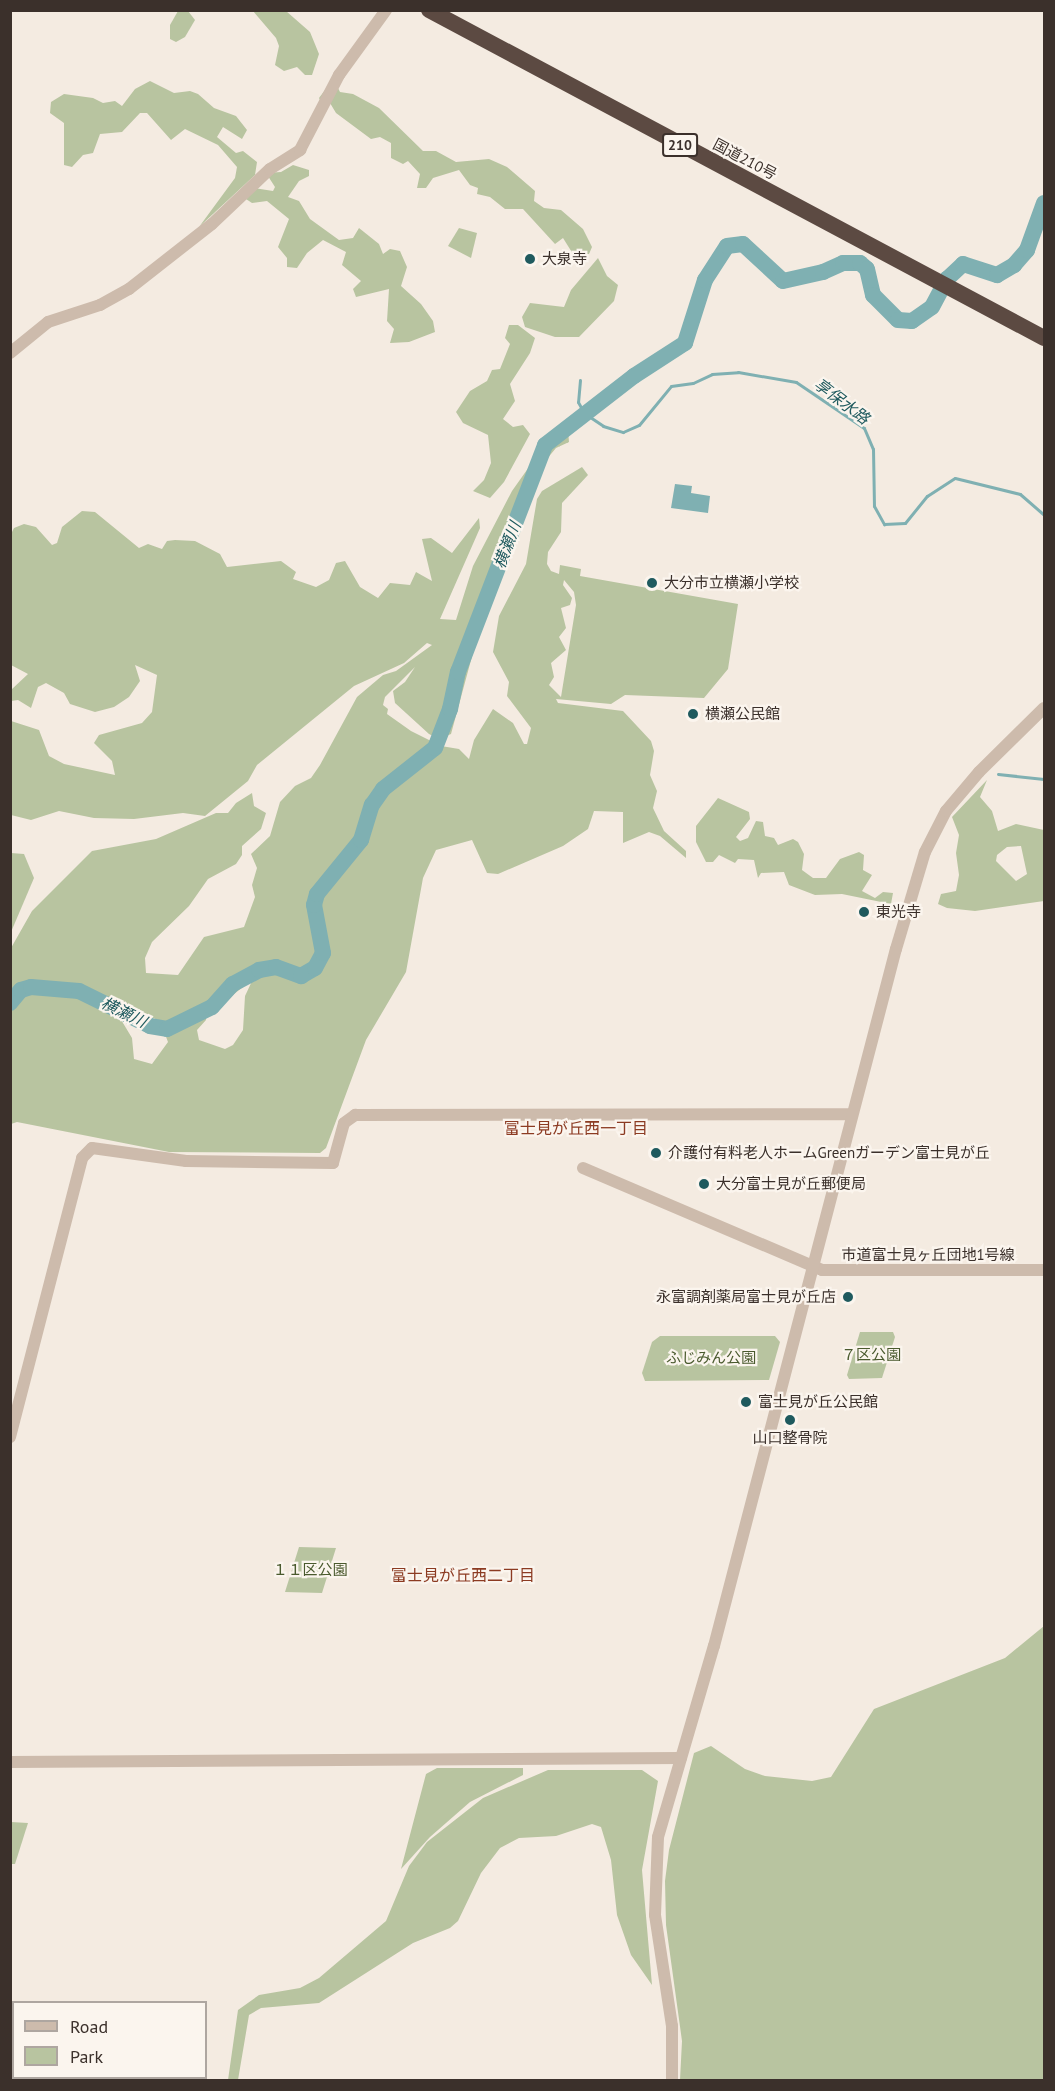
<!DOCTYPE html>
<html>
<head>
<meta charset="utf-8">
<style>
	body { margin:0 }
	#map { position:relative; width:1055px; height:2091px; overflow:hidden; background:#f4ebe1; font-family:"PT Sans","Noto Sans JP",sans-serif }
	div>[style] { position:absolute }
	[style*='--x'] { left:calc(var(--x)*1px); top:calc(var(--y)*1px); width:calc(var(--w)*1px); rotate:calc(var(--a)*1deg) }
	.green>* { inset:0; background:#b8c4a0 }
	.water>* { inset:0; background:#7fb0b2 }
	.stream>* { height:3px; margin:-1.5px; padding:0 1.5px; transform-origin:1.5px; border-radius:1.5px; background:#7fb0b2 }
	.river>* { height:16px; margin:-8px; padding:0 8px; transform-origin:8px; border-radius:8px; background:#7fb0b2 }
	.minor>* { height:12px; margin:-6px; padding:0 6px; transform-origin:6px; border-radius:6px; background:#cdbbac }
	.highway>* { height:16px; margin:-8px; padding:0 8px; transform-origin:8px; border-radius:8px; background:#5c4a42 }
	.dots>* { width:16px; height:16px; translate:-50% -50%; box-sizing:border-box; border:3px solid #fbf5ee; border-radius:50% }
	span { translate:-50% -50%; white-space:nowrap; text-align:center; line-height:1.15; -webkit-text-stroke:4.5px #fbf5ee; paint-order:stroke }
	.shield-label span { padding:2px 4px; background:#fbf5ee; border:2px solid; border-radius:4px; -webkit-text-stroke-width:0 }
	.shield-label { font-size:14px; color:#3b302b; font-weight:700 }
	.street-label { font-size:15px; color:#3b302b }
	.poi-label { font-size:15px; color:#3b302b }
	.left { translate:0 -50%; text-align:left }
	.right { translate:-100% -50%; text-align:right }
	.park-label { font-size:15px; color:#4a5a2e }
	.water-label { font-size:16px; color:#1f5a5e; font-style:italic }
	.neighbourhood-label { font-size:16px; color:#8c3b22 }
	.frame { position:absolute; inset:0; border:12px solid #3b302b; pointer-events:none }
	.legend { position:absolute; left:12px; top:2001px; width:195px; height:78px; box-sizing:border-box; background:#fbf5ee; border:2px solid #aea6a0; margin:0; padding:8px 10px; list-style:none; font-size:18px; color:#3b302b }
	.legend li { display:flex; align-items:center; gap:12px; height:30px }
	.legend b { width:30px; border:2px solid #aea6a0 }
</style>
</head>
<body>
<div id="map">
	<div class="green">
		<i style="clip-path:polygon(178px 11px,188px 11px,195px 20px,185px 37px,176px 42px,170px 39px,170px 25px)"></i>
		<i style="clip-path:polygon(253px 11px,286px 11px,310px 32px,319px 54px,312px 75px,305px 75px,297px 67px,284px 71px,275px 65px,279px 46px,276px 38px)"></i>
		<i style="clip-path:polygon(150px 81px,174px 93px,190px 91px,198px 94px,214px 108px,236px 116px,247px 130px,242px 139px,223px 127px,217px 137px,236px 153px,243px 151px,257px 162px,255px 175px,199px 227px,235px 178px,237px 167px,218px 145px,185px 129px,171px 140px,147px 113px,140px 113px,122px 132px,100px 134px,93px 153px,83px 155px,72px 167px,64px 165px,64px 123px,50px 113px,51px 102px,64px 94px,93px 98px,103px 103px,115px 101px,122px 106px,135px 89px)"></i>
		<i style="clip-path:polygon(328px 86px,337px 86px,340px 92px,353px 94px,379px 108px,423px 151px,436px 151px,456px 162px,489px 159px,507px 167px,535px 191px,534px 201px,544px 208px,561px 210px,583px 229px,592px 247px,589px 254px,582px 258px,573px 254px,563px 238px,555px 244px,523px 209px,505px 209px,490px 197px,477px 194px,478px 188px,470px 185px,459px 170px,433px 178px,426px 188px,417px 188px,420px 174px,408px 161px,403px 164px,391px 158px,391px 143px,380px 137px,371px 139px,336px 113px,330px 103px,322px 104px,319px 98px)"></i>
		<i style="clip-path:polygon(293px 165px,309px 170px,309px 176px,299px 181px,288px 197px,299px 201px,310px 219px,339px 240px,353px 238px,359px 228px,379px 244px,383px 254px,390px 249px,400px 251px,407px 267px,401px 286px,421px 304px,433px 321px,435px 332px,409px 342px,390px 343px,394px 329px,387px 321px,389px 289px,356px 297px,353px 289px,361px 281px,342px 265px,346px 252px,323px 240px,307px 253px,297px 268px,287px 267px,287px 258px,278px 247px,289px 219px,267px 201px,252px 203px,246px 199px,254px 188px,273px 191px,275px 187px,266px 173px,281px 172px)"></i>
		<i style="clip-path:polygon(459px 228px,477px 233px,471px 258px,448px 246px)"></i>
		<i style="clip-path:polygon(598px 258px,607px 276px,618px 285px,614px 301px,579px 337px,555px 337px,525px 327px,522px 317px,530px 303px,564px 307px,571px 290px)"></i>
		<i style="clip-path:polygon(509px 325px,518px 325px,535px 338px,530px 353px,510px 384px,515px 401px,503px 419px,513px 427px,523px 425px,530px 434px,504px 482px,490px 498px,473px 491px,484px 480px,491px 463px,488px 435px,463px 423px,456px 412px,470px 391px,487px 381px,492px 370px,500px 369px,510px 344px,505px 338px)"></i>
		<i style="clip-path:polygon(evenodd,568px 430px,569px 442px,556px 448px,541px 466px,507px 535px,482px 604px,477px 638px,451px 734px,439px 739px,429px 734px,395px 703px,393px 691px,405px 682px,415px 667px,385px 697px,383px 705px,388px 709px,387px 714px,411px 731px,441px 746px,459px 749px,469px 759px,474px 740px,493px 709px,513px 723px,524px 744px,527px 744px,531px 728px,507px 696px,509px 682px,493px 652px,499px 616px,526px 564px,537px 499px,542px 491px,582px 467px,588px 475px,562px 503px,561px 532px,548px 552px,547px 564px,551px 571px,559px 574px,560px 565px,581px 569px,580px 576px,738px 604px,728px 669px,704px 698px,625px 695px,611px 704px,556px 699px,558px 703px,623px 711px,651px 741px,654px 751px,650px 775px,657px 791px,653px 808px,664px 831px,686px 851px,686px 858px,660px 836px,649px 832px,623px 843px,623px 812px,594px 811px,588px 829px,563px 846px,498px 874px,487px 873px,472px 840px,436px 850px,423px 878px,406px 972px,366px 1040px,326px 1148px,320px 1153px,169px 1152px,17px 1122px,11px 1124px,11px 948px,32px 911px,92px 851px,156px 839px,216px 813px,228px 813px,236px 803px,252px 793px,254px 806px,266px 813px,261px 829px,242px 846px,242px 855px,236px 864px,208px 879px,189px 906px,152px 942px,145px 958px,146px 973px,178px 975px,204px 937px,244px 927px,255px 897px,252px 885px,257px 868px,251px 854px,270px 836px,280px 802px,295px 786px,311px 778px,320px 765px,357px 697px,383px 675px,396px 671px,432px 645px,427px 643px,404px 663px,354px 686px,257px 765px,248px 781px,205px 816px,183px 813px,134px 819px,94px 818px,59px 811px,31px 820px,11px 815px,11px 721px,39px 730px,49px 756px,64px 764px,115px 775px,112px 761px,94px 743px,99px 735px,142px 723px,152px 712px,157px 675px,135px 665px,140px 681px,129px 697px,114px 707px,95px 712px,70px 704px,64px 693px,46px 683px,38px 687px,31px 708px,18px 700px,11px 701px,11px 690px,28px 674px,11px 665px,10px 536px,14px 528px,24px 524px,36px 527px,52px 545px,57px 543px,62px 527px,82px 511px,95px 512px,139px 548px,148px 544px,162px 549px,167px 541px,175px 540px,195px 541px,220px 554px,227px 567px,281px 561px,296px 572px,293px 579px,316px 587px,329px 580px,336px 563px,345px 561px,360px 587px,378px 598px,390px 583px,410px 585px,416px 572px,432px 581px,422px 539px,431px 538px,452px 553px,479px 518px,480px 528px,440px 619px,456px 620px,473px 566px,512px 491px,541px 450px,568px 430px,564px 580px,574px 592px,576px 605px,561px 697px,549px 685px,554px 677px,551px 663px,566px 650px,559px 637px,566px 628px,561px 608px,570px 605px,572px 598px,563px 585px,564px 580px,568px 430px,253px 979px,245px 996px,243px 1030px,233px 1045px,225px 1049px,199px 1040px,197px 1030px,206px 1020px,208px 1001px,188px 1026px,163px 1029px,168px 1042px,152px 1064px,134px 1059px,132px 1038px,120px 1018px,130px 1008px,165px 1023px,189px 1015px,219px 993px,219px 1004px,224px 1002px,253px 979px)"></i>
		<i style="clip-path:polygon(evenodd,987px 780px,980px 797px,992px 811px,998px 831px,1016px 824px,1044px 830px,1044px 901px,975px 911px,947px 908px,938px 904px,941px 894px,956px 891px,959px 875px,956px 853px,959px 835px,952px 817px,987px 780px,1021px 846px,1027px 874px,1016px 881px,996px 861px,997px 855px,1007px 847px,1021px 846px)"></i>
		<i style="clip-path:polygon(718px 798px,749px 812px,750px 819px,736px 837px,740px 841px,748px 838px,756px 821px,763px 822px,765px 836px,774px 838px,778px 845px,793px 839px,798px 842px,804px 854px,802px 870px,813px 878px,826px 878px,840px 859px,859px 852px,864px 855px,863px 870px,872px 875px,862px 891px,875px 898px,883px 892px,893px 893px,891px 904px,842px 894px,815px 895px,789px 885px,784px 872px,761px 873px,758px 878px,754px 860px,738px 859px,735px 863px,719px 855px,713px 862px,706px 862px,696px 842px,696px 826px)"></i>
		<i style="clip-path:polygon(11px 853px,24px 854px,34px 878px,11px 932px)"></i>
		<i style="clip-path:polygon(860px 1332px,893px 1332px,895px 1337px,882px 1378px,849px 1379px,847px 1375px)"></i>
		<i style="clip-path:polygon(660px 1336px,775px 1336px,780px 1342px,769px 1380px,645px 1381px,642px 1373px,652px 1342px)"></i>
		<i style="clip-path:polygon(299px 1547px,336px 1548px,322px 1593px,285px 1592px)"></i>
		<i style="clip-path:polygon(1044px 1626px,1044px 2080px,680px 2080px,682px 2041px,666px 1925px,665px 1881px,669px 1850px,694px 1753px,711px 1746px,745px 1769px,765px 1776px,812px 1781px,831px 1777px,874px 1709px,1005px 1658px)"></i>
		<i style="clip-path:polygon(437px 1768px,523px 1768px,523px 1775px,470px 1802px,430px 1837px,401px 1869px,426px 1774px)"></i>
		<i style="clip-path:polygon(548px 1770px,642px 1770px,658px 1781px,642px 1870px,652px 1985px,631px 1955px,617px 1915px,611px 1860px,601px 1827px,592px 1824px,556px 1836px,519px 1838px,500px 1848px,481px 1873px,458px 1921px,450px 1928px,413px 1943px,319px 2003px,261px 2008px,249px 2015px,238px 2080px,228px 2080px,238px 2010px,259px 1995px,300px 1988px,319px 1978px,386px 1921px,409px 1866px,427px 1842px,483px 1798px)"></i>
		<i style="clip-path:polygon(11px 1822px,28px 1823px,15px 1864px,11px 1864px)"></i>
	</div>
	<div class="water">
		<i style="clip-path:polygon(675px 484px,692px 486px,691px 493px,710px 496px,708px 513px,671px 508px)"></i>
	</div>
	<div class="stream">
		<i style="--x:580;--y:380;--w:22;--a:95"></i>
		<i style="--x:578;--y:402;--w:13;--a:61"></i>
		<i style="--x:584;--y:413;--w:23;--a:34"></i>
		<i style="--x:603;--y:426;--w:21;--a:17"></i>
		<i style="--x:623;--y:432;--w:17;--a:-24"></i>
		<i style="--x:639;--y:425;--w:50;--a:-50.6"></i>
		<i style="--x:671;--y:386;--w:22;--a:-8"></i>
		<i style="--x:693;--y:383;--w:21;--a:-25"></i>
		<i style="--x:712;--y:374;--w:26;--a:-4"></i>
		<i style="--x:738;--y:372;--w:59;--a:9.8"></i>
		<i style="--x:796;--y:382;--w:82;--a:34.1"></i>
		<i style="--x:864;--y:428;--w:23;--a:67"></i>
		<i style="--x:873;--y:449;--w:57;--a:89"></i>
		<i style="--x:874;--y:506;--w:21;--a:61"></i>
		<i style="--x:884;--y:524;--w:21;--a:-3"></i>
		<i style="--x:905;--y:523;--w:35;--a:-51"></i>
		<i style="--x:927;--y:496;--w:33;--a:-33"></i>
		<i style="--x:955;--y:478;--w:67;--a:13.8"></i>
		<i style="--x:1020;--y:494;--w:32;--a:41"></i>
		<i style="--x:998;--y:774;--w:46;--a:6.2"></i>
	</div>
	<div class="river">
		<i style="--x:10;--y:1003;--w:17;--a:-50"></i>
		<i style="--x:21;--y:990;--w:10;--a:-17"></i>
		<i style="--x:31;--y:987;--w:48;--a:4.8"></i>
		<i style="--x:79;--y:991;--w:79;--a:26.2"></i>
		<i style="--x:150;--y:1026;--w:17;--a:10"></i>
		<i style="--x:167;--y:1029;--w:50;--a:-26.1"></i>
		<i style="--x:212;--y:1007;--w:31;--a:-48"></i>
		<i style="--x:233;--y:984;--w:30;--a:-28"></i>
		<i style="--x:259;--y:970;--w:17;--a:-10"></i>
		<i style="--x:276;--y:967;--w:27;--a:20"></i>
		<i style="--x:301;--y:976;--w:16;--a:-30"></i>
		<i style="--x:315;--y:968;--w:17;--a:-62"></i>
		<i style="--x:323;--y:953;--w:49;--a:-100.6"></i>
		<i style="--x:314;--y:905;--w:11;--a:-75"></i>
		<i style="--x:317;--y:894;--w:70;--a:-50.8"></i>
		<i style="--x:361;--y:840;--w:37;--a:-73"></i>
		<i style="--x:372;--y:805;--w:19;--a:-55"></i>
		<i style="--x:383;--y:789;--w:66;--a:-38.3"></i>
		<i style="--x:435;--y:748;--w:42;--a:-69"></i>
		<i style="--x:450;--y:709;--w:38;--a:-78"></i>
		<i style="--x:458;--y:672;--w:243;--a:-69"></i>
		<i style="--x:545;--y:445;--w:113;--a:-37.8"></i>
		<i style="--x:634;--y:376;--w:61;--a:-32.9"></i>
		<i style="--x:685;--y:343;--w:66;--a:-72.4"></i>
		<i style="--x:705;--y:280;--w:40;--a:-57.1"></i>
		<i style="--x:727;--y:246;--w:16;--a:-7"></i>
		<i style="--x:743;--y:244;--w:54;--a:42.8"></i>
		<i style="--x:783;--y:281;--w:41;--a:-12.7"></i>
		<i style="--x:823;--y:272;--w:22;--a:-24"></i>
		<i style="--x:843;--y:263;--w:17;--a:0"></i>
		<i style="--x:860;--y:263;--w:9;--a:41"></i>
		<i style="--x:867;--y:269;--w:27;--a:77"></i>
		<i style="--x:873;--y:295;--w:35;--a:45"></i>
		<i style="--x:898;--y:320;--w:14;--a:4"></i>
		<i style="--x:912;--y:321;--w:24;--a:-35"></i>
		<i style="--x:932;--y:307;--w:32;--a:-62"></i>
		<i style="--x:947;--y:279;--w:22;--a:-43"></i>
		<i style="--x:963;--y:264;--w:36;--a:18"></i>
		<i style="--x:997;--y:275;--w:20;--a:-30"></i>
		<i style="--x:1014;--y:265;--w:20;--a:-49"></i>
		<i style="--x:1027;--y:250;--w:50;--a:-70.1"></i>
	</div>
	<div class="minor">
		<i style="--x:10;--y:353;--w:49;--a:-39.2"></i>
		<i style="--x:48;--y:322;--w:55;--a:-18.1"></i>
		<i style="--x:100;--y:305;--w:33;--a:-29"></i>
		<i style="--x:129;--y:289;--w:105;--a:-38.1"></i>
		<i style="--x:212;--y:224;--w:80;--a:-43.5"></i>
		<i style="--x:270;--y:169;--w:36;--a:-32"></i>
		<i style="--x:300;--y:150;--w:85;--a:-62.5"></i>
		<i style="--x:339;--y:75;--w:80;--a:-54.1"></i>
		<i style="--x:583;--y:1168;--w:260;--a:23.1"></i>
		<i style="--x:822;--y:1270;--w:222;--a:0"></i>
		<i style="--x:10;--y:1437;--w:288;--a:-75.5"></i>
		<i style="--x:82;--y:1158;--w:14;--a:-45"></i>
		<i style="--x:92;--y:1148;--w:95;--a:7.9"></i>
		<i style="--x:186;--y:1161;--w:147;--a:0.8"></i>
		<i style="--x:333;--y:1163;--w:41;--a:-74.6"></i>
		<i style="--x:344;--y:1123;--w:14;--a:-36"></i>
		<i style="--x:355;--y:1115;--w:497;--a:-0.1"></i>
		<i style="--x:10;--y:1762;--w:671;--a:-0.34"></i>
		<i style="--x:672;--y:2080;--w:54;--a:-90"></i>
		<i style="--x:672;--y:2026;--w:112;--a:-98.7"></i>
		<i style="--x:655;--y:1915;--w:78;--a:-87.8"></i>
		<i style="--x:658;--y:1837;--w:199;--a:-73.7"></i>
		<i style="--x:714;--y:1646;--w:720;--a:-75.37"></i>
		<i style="--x:896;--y:949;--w:101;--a:-73.4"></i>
		<i style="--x:925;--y:852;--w:46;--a:-62.9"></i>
		<i style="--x:946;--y:811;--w:51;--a:-49.8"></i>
		<i style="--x:979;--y:772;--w:91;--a:-44.6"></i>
	</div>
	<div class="highway">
		<i style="--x:429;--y:10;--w:697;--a:28.07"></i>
	</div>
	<div class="dots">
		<i style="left:530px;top:259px;background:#1f5a5e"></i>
		<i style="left:652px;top:583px;background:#1f5a5e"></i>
		<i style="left:693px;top:714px;background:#1f5a5e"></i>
		<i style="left:864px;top:912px;background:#1f5a5e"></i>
		<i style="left:656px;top:1153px;background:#1f5a5e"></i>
		<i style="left:704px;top:1184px;background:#1f5a5e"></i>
		<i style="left:848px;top:1297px;background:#1f5a5e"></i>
		<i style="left:746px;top:1402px;background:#1f5a5e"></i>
		<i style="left:790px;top:1420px;background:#1f5a5e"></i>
	</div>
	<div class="shield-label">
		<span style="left:680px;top:145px">210</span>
	</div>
	<div class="street-label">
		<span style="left:745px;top:159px;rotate:28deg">国道210号</span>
		<span style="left:928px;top:1255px">市道富士見ヶ丘団地1号線</span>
	</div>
	<div class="poi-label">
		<span class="left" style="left:542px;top:259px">大泉寺</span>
		<span class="left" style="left:664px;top:583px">大分市立横瀬小学校</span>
		<span class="left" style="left:705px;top:714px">横瀬公民館</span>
		<span class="left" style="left:876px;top:912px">東光寺</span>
		<span class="left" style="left:668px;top:1153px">介護付有料老人ホームGreenガーデン富士見が丘</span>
		<span class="left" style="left:716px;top:1184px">大分富士見が丘郵便局</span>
		<span class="right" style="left:836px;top:1297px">永富調剤薬局富士見が丘店</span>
		<span class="left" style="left:758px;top:1402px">富士見が丘公民館</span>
		<span style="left:790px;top:1438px">山口整骨院</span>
	</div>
	<div class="park-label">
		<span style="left:871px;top:1355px">７区公園</span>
		<span style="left:711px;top:1358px">ふじみん公園</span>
		<span style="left:310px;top:1570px">１１区公園</span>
	</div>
	<div class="water-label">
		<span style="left:842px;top:401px;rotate:37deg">享保水路</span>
		<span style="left:507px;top:545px;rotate:-69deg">横瀬川</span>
		<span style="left:124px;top:1012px;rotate:26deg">横瀬川</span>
	</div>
	<div class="neighbourhood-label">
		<span style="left:576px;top:1128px">富士見が丘西一丁目</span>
		<span style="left:463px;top:1575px">富士見が丘西二丁目</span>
	</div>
	<div class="frame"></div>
	<ul class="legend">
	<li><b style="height:8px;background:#cdbbac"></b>Road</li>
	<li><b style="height:16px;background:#b8c4a0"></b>Park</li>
	</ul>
</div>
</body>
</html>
